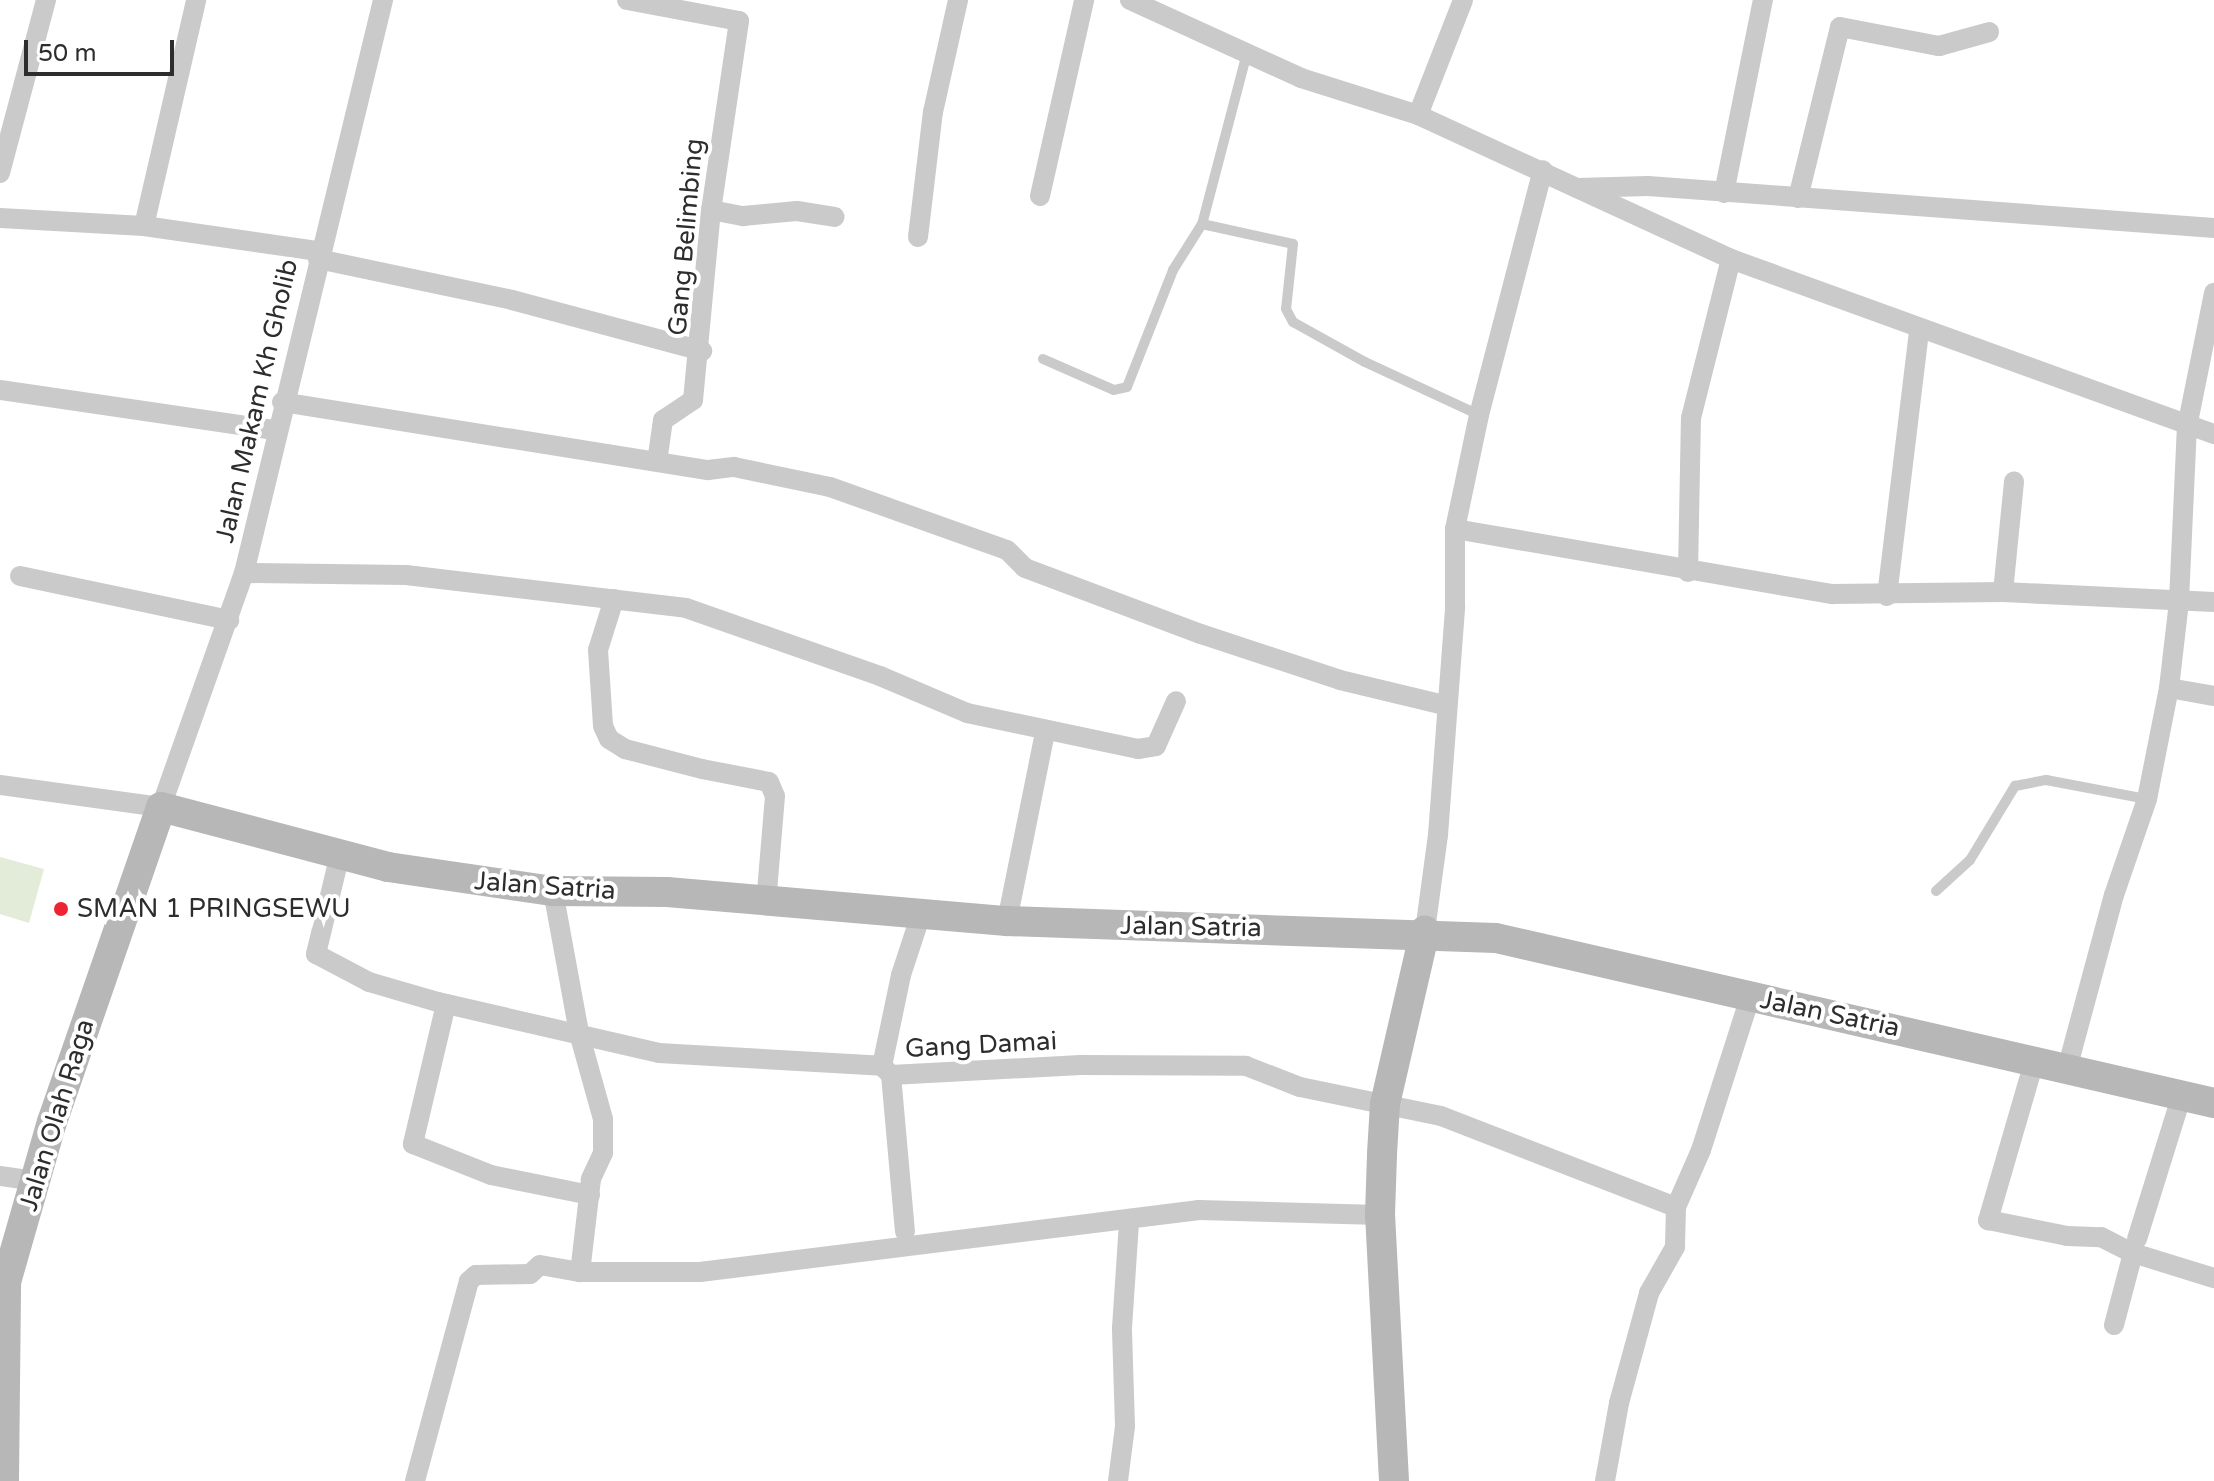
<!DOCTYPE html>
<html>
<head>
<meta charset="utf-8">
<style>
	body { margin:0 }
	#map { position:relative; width:2214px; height:1481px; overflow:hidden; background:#fff; font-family:"Varela Round",sans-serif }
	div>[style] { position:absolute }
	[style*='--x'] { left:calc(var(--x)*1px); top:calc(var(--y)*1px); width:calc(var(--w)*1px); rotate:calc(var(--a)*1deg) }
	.green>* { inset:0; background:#e3ecd9 }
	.lane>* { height:10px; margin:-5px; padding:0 5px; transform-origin:5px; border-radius:5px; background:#cacaca }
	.street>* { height:20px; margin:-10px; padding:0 10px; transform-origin:10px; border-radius:10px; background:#cacaca }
	.secondary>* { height:30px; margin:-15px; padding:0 15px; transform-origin:15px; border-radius:15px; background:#b7b7b7 }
	.dots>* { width:22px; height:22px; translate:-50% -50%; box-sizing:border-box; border:4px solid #fff; border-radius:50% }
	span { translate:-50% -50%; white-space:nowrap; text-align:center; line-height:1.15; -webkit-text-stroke:8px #fff; paint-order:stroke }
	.street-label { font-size:26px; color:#2d2d2d }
	.poi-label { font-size:26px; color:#2d2d2d }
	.left { translate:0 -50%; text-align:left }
	.scale { position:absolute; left:24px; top:40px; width:150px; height:36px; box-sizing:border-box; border:4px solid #2d2d2d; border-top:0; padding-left:10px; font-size:24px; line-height:28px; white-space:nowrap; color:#2d2d2d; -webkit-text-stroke:6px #fff; paint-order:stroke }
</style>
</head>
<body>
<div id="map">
	<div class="green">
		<i style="clip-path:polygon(0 857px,44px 869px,29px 923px,0 914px)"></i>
	</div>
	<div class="lane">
		<i style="--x:1247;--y:53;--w:177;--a:104.7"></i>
		<i style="--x:1202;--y:224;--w:93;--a:12.4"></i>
		<i style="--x:1293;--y:244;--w:65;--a:96.1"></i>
		<i style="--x:1286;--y:309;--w:15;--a:62"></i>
		<i style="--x:1293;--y:322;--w:82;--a:29.1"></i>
		<i style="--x:1365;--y:362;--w:126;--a:24.9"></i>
		<i style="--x:1043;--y:359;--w:77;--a:23.6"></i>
		<i style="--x:1114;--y:390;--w:13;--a:-13"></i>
		<i style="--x:1127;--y:387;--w:126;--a:-68.5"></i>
		<i style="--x:1173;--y:270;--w:54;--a:-57.8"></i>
		<i style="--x:1936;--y:891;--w:46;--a:-42.4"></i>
		<i style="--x:1970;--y:860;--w:87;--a:-58.7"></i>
		<i style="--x:2015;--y:786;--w:32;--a:-11"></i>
		<i style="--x:2046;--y:780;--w:103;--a:10.7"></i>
	</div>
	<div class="street">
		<i style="--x:627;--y:0;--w:114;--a:10.6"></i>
		<i style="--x:739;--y:21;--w:191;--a:98.4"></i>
		<i style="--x:711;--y:210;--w:191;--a:95.4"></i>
		<i style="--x:693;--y:400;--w:36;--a:146"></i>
		<i style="--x:663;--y:420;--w:42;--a:98.1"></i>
		<i style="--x:1130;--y:0;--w:188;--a:24.5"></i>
		<i style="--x:1301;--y:78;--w:123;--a:17.5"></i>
		<i style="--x:1418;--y:115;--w:345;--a:24.7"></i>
		<i style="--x:1731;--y:259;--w:514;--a:19.92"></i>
		<i style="--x:1418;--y:115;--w:123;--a:-68.6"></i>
		<i style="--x:0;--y:173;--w:179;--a:-75.1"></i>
		<i style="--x:1577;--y:188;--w:71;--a:-1.6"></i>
		<i style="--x:1648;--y:186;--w:568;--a:4.24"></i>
		<i style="--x:1724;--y:193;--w:197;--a:-78.6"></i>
		<i style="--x:1040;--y:196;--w:201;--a:-77.3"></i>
		<i style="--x:1798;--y:198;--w:176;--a:-76.2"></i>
		<i style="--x:1840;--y:27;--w:101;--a:10.9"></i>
		<i style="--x:1939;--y:46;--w:52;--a:-15.6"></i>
		<i style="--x:711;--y:210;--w:33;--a:11"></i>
		<i style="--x:743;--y:216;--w:54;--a:-5.3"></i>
		<i style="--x:797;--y:211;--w:38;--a:9"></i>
		<i style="--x:0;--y:218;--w:144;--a:3.2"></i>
		<i style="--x:144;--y:226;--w:176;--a:8.2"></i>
		<i style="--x:144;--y:226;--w:232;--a:-77"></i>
		<i style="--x:918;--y:237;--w:126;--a:-83.2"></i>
		<i style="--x:933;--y:112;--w:115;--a:-77.4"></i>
		<i style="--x:318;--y:259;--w:198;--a:11.9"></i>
		<i style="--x:512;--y:300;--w:197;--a:15"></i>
		<i style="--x:0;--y:390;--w:278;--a:8.3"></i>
		<i style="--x:282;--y:402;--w:431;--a:9.1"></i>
		<i style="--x:708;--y:470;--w:26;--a:-7"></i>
		<i style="--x:734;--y:467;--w:98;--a:11.8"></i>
		<i style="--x:830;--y:487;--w:188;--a:19.6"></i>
		<i style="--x:1007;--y:550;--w:25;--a:45"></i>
		<i style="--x:1025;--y:568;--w:188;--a:20.6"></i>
		<i style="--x:1201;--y:634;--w:146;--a:18.3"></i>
		<i style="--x:1340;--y:680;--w:107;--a:13.5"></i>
		<i style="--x:1455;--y:529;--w:383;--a:9.8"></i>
		<i style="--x:1832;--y:594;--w:171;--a:-0.7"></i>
		<i style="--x:2003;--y:592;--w:211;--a:2.7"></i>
		<i style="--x:1688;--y:572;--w:154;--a:-88.9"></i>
		<i style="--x:1691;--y:418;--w:164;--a:-75.9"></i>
		<i style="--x:244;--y:573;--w:162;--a:0.7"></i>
		<i style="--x:406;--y:575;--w:282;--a:6.7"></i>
		<i style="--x:686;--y:608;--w:206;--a:19.3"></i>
		<i style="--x:880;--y:676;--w:95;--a:23"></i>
		<i style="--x:967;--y:713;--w:175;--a:11.9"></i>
		<i style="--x:1138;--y:749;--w:18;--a:-9"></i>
		<i style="--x:1156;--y:746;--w:49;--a:-66"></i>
		<i style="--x:20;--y:576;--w:214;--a:11.9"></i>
		<i style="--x:2003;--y:592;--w:111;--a:-84.3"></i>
		<i style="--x:1887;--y:596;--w:267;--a:-83.1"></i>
		<i style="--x:614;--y:599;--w:53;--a:107.4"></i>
		<i style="--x:598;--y:650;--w:76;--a:86.2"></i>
		<i style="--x:603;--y:726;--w:14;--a:65"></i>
		<i style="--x:609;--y:739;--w:19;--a:32"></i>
		<i style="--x:625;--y:749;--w:80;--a:14.6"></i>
		<i style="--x:702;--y:769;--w:68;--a:11"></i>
		<i style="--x:769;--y:782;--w:15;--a:67"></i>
		<i style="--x:775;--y:796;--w:108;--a:94.8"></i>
		<i style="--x:2169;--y:688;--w:46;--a:10.1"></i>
		<i style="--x:0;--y:785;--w:162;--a:7.8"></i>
		<i style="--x:161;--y:807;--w:248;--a:-70.5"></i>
		<i style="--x:244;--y:573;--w:590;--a:-76.36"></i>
		<i style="--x:340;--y:854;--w:103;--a:103.5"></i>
		<i style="--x:316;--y:954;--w:60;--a:27.8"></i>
		<i style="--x:369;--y:982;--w:72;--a:16.2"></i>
		<i style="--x:438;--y:1002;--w:227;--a:13"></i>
		<i style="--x:659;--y:1053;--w:223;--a:3.3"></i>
		<i style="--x:882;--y:1066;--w:13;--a:45"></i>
		<i style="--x:891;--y:1075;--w:190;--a:-3"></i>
		<i style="--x:1081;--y:1065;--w:165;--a:0.3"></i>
		<i style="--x:1246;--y:1066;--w:58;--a:21.3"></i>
		<i style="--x:1300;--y:1087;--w:144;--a:11.6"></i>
		<i style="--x:1441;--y:1116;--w:252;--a:21.2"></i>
		<i style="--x:1676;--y:1207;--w:62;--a:-66.3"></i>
		<i style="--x:1701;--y:1150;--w:161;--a:-72.2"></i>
		<i style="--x:553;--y:891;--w:144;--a:79.6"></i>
		<i style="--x:579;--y:1033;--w:89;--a:74.4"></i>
		<i style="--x:603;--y:1119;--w:34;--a:90"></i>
		<i style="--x:603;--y:1153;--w:29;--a:115"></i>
		<i style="--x:591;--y:1179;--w:94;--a:96.7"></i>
		<i style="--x:1007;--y:921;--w:192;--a:-78.6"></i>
		<i style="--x:1425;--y:931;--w:97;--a:-82.3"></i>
		<i style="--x:1438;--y:835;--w:229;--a:-85.7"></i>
		<i style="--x:1455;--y:607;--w:78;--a:-90"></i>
		<i style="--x:1455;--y:529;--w:116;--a:-78.1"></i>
		<i style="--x:1479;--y:415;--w:253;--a:-75.4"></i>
		<i style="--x:446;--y:1004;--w:144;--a:103.3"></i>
		<i style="--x:413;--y:1144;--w:84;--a:21.7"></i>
		<i style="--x:491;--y:1175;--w:101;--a:11.4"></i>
		<i style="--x:2034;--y:1062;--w:165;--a:106.2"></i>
		<i style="--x:1988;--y:1220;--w:81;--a:11.4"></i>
		<i style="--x:2067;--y:1236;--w:34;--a:2"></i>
		<i style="--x:2101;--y:1237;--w:36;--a:27"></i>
		<i style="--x:2133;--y:1253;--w:85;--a:17.2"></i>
		<i style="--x:882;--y:1066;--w:93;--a:-78.2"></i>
		<i style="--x:901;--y:975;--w:64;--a:-71.8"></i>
		<i style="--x:2067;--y:1069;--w:180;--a:-74.9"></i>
		<i style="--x:2114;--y:895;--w:102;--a:-71"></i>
		<i style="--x:2147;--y:799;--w:113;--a:-78.8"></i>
		<i style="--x:2169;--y:688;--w:88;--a:-83.4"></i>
		<i style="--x:2179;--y:601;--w:174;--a:-87.4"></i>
		<i style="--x:2187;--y:427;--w:137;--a:-78.6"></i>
		<i style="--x:891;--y:1075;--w:157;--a:84.9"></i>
		<i style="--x:0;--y:1176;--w:35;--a:8"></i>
		<i style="--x:2137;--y:1239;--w:148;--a:-72.7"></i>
		<i style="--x:2114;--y:1325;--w:74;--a:-75.2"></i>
		<i style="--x:415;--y:1481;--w:207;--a:-74.9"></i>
		<i style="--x:469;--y:1281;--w:9;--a:-41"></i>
		<i style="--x:476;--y:1275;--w:54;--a:-1.1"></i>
		<i style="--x:530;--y:1274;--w:13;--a:-42"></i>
		<i style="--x:540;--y:1265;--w:41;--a:9.9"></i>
		<i style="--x:580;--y:1272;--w:120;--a:0"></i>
		<i style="--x:700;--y:1272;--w:503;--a:-7.08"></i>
		<i style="--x:1199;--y:1210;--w:181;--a:1.6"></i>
		<i style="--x:1118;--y:1481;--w:55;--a:-82.7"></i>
		<i style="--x:1125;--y:1426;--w:98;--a:-91.8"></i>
		<i style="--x:1122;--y:1328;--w:106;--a:-86.2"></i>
		<i style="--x:1605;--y:1481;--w:79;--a:-79.8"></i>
		<i style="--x:1619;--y:1403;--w:114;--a:-74.7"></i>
		<i style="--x:1649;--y:1293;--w:53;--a:-60.5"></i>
		<i style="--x:1675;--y:1247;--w:40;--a:-88.6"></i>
	</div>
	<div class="secondary">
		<i style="--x:4;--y:1481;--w:199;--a:-89.4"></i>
		<i style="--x:6;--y:1282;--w:166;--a:-74"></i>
		<i style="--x:52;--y:1122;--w:333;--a:-70.9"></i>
		<i style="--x:161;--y:807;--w:235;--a:14.8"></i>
		<i style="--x:388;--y:867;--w:167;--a:8.3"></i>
		<i style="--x:553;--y:891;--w:114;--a:0.5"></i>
		<i style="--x:667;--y:892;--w:341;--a:4.9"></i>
		<i style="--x:1007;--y:921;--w:489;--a:2"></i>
		<i style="--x:1496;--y:938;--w:737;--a:12.94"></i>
		<i style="--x:1394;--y:1481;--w:266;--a:-93"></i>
		<i style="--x:1380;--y:1215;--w:61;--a:-88.1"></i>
		<i style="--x:1382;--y:1154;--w:50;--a:-86.6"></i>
		<i style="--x:1385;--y:1104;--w:178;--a:-77"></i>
	</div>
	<div class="dots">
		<i style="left:61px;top:909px;background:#ef2432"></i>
	</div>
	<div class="street-label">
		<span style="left:686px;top:237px;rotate:-85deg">Gang Belimbing</span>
		<span style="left:257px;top:401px;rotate:-77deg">Jalan Makam Kh Gholib</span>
		<span style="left:545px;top:886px;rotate:4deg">Jalan Satria</span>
		<span style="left:1191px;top:927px;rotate:1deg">Jalan Satria</span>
		<span style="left:1830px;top:1014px;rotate:12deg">Jalan Satria</span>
		<span style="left:981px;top:1045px;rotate:-3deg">Gang Damai</span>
		<span style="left:57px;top:1115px;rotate:-73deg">Jalan Olah Raga</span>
	</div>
	<div class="poi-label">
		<span class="left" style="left:77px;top:909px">SMAN 1 PRINGSEWU</span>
	</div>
	<div class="scale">50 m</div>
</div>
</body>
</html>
